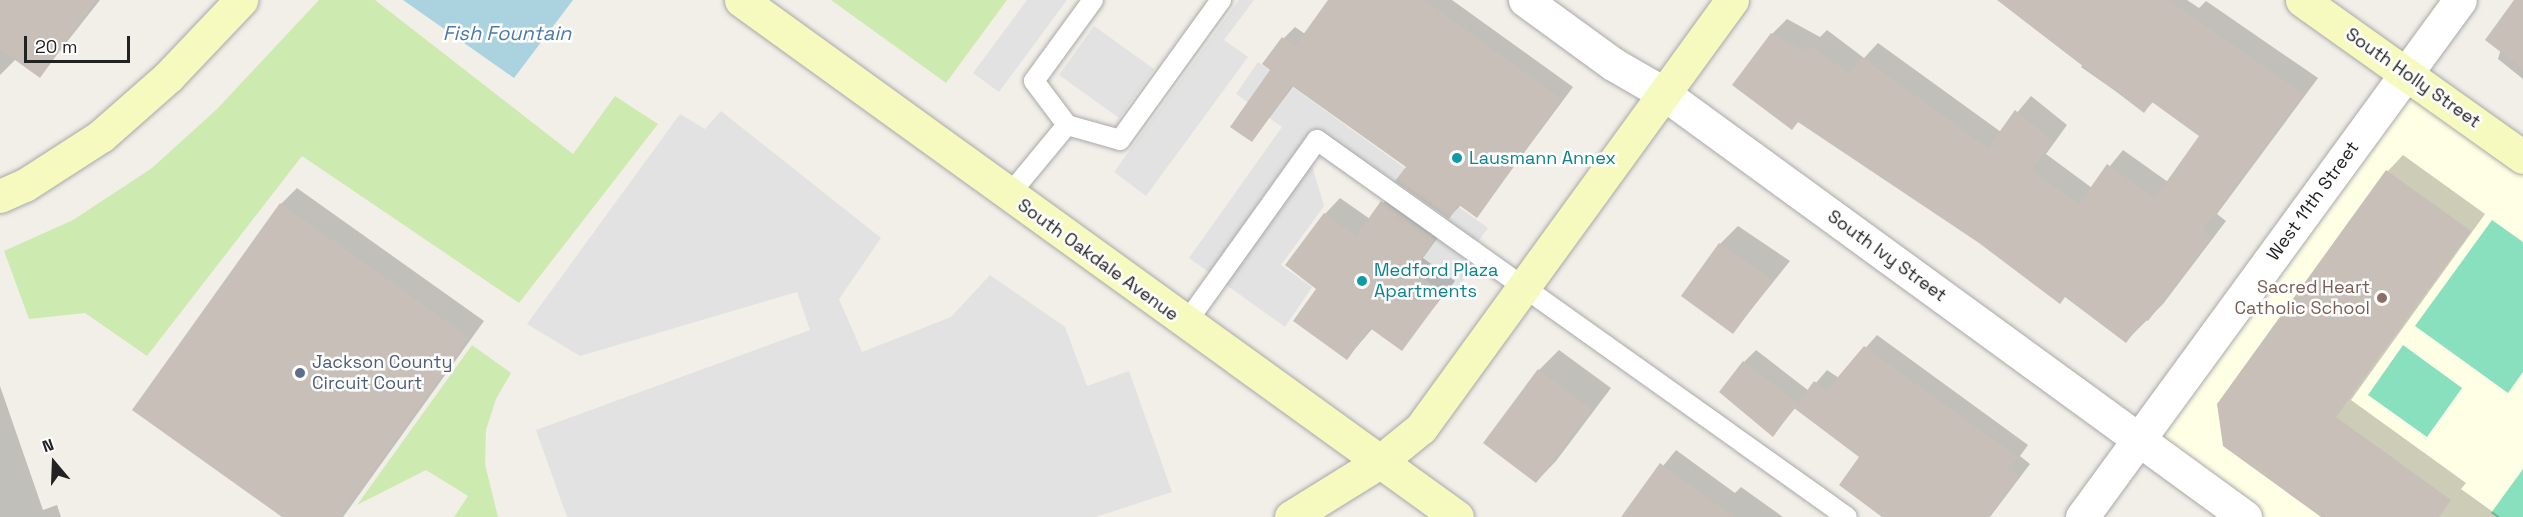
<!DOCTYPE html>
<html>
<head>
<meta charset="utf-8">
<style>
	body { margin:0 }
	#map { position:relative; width:2523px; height:517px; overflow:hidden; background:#f2efe9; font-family:"Space Grotesk",sans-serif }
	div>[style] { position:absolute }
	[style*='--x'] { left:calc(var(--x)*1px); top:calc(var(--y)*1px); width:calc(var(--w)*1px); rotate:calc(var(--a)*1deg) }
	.education>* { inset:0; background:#ffffe5 }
	.grass>* { inset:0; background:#cdebb0 }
	.pitch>* { inset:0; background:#88e0be }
	.parking>* { inset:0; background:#e2e2e2 }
	.water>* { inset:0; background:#aad3df }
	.shadow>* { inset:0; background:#0003 }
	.building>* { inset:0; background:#c7bfb8 }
	.roads { filter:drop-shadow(0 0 2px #a9a9a9) drop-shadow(0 0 2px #a9a9a9) }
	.lane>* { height:20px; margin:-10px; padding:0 10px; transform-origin:10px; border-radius:10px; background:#fff }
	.street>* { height:33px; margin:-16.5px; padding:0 16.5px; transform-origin:16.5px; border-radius:16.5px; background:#fff }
	.secondary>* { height:33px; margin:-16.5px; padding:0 16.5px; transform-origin:16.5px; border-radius:16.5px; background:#f7fabf }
	.dots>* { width:16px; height:16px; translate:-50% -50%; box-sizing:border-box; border:3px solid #fff; border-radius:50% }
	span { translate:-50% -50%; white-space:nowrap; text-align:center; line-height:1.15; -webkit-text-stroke:5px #fff; paint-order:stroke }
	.street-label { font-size:18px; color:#222 }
	.culture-label { font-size:18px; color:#0d838f }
	.left { translate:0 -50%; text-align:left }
	.education-label { font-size:18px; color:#785e54 }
	.right { translate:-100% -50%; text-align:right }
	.service-label { font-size:18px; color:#4e5e75 }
	.water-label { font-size:20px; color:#4a7aab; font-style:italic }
	.north { position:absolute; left:24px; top:433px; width:60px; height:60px; -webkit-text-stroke:4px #fff; paint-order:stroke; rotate:341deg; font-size:16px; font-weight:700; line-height:24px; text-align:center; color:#222 }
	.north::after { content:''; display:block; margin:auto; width:21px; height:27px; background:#222; clip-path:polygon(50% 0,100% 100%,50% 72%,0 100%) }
	.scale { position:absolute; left:24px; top:36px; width:106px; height:27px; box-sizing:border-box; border:3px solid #222; border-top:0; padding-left:8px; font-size:18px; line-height:21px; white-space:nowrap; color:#222; -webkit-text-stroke:4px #fff; paint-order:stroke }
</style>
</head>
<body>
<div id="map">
	<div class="education">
		<i style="clip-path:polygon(2407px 73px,2523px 157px,2523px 517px,2245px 517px,2138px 440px)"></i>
	</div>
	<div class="grass">
		<i style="clip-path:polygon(319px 0,375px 0,573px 154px,615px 96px,658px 124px,519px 303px,302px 156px,147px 356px,85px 313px,29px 319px,4px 251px,73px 220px,152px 168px,217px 109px)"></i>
		<i style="clip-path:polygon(831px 0,1007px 0,946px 83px)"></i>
		<i style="clip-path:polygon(472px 345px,511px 373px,496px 399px,486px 430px,485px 464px,498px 517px,454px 517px,468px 496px,426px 470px,357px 505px)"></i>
	</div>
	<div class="pitch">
		<i style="clip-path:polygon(2492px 220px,2523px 242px,2523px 372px,2508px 393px,2415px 326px)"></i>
		<i style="clip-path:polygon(2403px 345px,2462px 388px,2427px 437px,2368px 395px)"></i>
		<i style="clip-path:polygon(2523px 469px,2523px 517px,2497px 517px,2491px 513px)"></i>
	</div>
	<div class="parking">
		<i style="clip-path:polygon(1027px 0,1067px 0,999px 92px,973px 73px)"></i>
		<i style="clip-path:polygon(1239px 0,1254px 0,1224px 40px,1248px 57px,1146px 196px,1114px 172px)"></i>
		<i style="clip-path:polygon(1094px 26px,1154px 69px,1119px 118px,1059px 75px)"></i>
		<i style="clip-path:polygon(1258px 62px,1488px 228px,1477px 243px,1472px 269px,1450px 298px,1414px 271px,1436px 239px,1306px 145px,1324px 206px,1281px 265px,1312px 287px,1285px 327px,1189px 258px,1282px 127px,1236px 94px)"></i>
		<i style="clip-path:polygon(721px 111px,881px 238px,839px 299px,862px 352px,951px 317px,990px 275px,1065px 327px,1087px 386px,1129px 371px,1172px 492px,1096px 517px,567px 517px,536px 430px,810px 330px,797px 292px,580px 356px,527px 324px,680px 114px,705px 129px)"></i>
	</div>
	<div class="water">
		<i style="clip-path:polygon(403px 0,573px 0,514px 78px)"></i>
	</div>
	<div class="shadow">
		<i style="clip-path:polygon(0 0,100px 0,40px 76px,16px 59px,0 75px)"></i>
		<i style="clip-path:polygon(1330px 0,1452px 0,1573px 87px,1477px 216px,1461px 205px,1449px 217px,1408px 167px,1294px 85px,1252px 141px,1284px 38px,1295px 27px,1305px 34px)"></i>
		<i style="clip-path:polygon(2003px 0,2187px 0,2199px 8px,2206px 1px,2318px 78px,2217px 214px,2226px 221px,2163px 304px,2126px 341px,2066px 296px,1800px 120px,1792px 128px,1772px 34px,1787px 19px,1820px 37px,1827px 30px,1864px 58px,1878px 43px,2001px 132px,2031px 96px,2067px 125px,2046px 154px,2092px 188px,2123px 150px,2168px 182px,2201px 136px,2153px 102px,2144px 111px,2081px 67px,2084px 63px)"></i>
		<i style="clip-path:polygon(2515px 0,2523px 0,2523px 79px,2498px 59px)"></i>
		<i style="clip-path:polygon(2403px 155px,2485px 214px,2351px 400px,2466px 483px,2461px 489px,2500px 517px,2324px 517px,2219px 404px,2388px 171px)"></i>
		<i style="clip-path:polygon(1398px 186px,1449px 222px,1423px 258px,1455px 281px,1401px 349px,1373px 328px,1347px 358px,1318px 289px,1325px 214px,1340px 198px,1370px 219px)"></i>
		<i style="clip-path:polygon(297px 188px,484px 321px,343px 517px,285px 517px,281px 204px)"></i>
		<i style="clip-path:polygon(1738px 226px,1790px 261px,1733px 332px,1720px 244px)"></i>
		<i style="clip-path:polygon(1877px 335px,2028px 445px,2020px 456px,2030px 464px,1990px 517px,1884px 517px,1861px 457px,1796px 407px,1773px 435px,1744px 362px,1756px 350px,1809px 391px,1827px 370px,1839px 378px)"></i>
		<i style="clip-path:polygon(1559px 350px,1611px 388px,1556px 461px,1536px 482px,1485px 443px,1539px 370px)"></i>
		<i style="clip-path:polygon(0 386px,43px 510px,57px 505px,61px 517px,0 517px)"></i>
		<i style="clip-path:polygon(1676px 450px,1735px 493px,1741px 487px,1783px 517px,1622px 517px)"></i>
	</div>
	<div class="building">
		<i style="clip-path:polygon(0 0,96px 0,40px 78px,0 49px)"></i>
		<i style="clip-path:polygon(1328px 0,1425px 0,1562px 99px,1477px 218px,1459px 205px,1449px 219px,1395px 181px,1406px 167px,1292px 86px,1252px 142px,1230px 127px,1270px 70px,1262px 64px,1282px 37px,1295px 46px)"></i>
		<i style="clip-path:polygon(1997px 0,2169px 0,2304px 94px,2203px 230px,2212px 237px,2148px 321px,2144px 319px,2126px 343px,2065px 297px,2060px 304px,1979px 243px,1798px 122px,1792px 130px,1732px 85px,1771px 33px,1805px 52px,1810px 45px,1850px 74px,1862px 57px,1988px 148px,2015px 110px,2053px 141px,2032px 170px,2079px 204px,2107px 164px,2155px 198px,2199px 136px,2152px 102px,2144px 113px)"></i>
		<i style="clip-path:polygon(2514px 0,2523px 0,2523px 69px,2485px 40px)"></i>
		<i style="clip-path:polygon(2386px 170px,2471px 231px,2336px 417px,2451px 500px,2439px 517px,2321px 517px,2223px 446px,2217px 404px)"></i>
		<i style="clip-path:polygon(1381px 201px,1435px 239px,1409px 274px,1441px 298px,1402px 351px,1370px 328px,1347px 360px,1293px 321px,1316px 289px,1285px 265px,1324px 213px,1356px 236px)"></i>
		<i style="clip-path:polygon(280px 203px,469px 337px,340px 517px,282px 517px,132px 410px)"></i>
		<i style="clip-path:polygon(1719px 243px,1773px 280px,1733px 334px,1681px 296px)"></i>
		<i style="clip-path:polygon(1864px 346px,2018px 457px,2009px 469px,2019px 476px,1989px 517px,1882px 517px,1839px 485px,1859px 457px,1794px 408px,1773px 437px,1719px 392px,1743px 361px,1798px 403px,1814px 381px,1827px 390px)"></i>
		<i style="clip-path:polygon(1538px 369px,1592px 409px,1536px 483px,1483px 443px)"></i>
		<i style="clip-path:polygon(1660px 463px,1734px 517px,1621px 517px)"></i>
	</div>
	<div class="roads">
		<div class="lane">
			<i style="--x:1067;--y:125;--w:55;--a:-126.9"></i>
			<i style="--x:1034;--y:81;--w:100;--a:-53.9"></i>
			<i style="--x:1009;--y:195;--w:91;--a:-50.4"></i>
			<i style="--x:1067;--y:125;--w:55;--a:15.8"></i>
			<i style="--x:1120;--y:140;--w:173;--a:-54.2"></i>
			<i style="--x:1186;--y:323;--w:225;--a:-54.4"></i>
			<i style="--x:1317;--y:140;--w:650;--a:35.43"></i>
		</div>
		<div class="street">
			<i style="--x:1525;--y:0;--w:109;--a:36"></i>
			<i style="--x:1613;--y:64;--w:58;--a:30.1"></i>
			<i style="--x:1663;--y:93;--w:720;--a:36.07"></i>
			<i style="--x:2082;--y:517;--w:640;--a:-53.83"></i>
		</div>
		<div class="secondary">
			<i style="--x:741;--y:0;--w:883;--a:35.83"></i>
			<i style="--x:2302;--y:0;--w:271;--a:35.4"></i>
			<i style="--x:0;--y:196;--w:27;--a:-24"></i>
			<i style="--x:25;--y:185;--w:90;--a:-32.8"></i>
			<i style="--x:101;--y:136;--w:91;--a:-41.4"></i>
			<i style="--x:169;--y:76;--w:105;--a:-46.5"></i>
			<i style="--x:1291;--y:517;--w:102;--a:-31.8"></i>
			<i style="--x:1378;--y:463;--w:55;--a:-39.1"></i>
			<i style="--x:1421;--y:428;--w:529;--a:-54"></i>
		</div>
	</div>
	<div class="dots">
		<i style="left:1457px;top:158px;background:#0f9aa8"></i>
		<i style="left:1362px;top:281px;background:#0f9aa8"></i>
		<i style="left:2382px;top:298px;background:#8d6e63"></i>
		<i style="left:300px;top:373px;background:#5c6f8a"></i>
	</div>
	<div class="street-label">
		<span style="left:2413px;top:78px;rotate:35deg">South Holly Street</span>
		<span style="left:2313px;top:201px;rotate:-54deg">West 11th Street</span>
		<span style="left:1887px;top:256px;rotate:36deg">South Ivy Street</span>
		<span style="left:1098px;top:260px;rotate:36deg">South Oakdale Avenue</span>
	</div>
	<div class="culture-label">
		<span class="left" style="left:1469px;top:158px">Lausmann Annex</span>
		<span class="left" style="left:1374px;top:281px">Medford Plaza<br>Apartments</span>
	</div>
	<div class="education-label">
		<span class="right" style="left:2370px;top:298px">Sacred Heart<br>Catholic School</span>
	</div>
	<div class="service-label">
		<span class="left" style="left:312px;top:373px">Jackson County<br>Circuit Court</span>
	</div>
	<div class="water-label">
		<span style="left:507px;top:33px">Fish Fountain</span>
	</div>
	<div class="north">N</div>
	<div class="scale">20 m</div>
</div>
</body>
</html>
